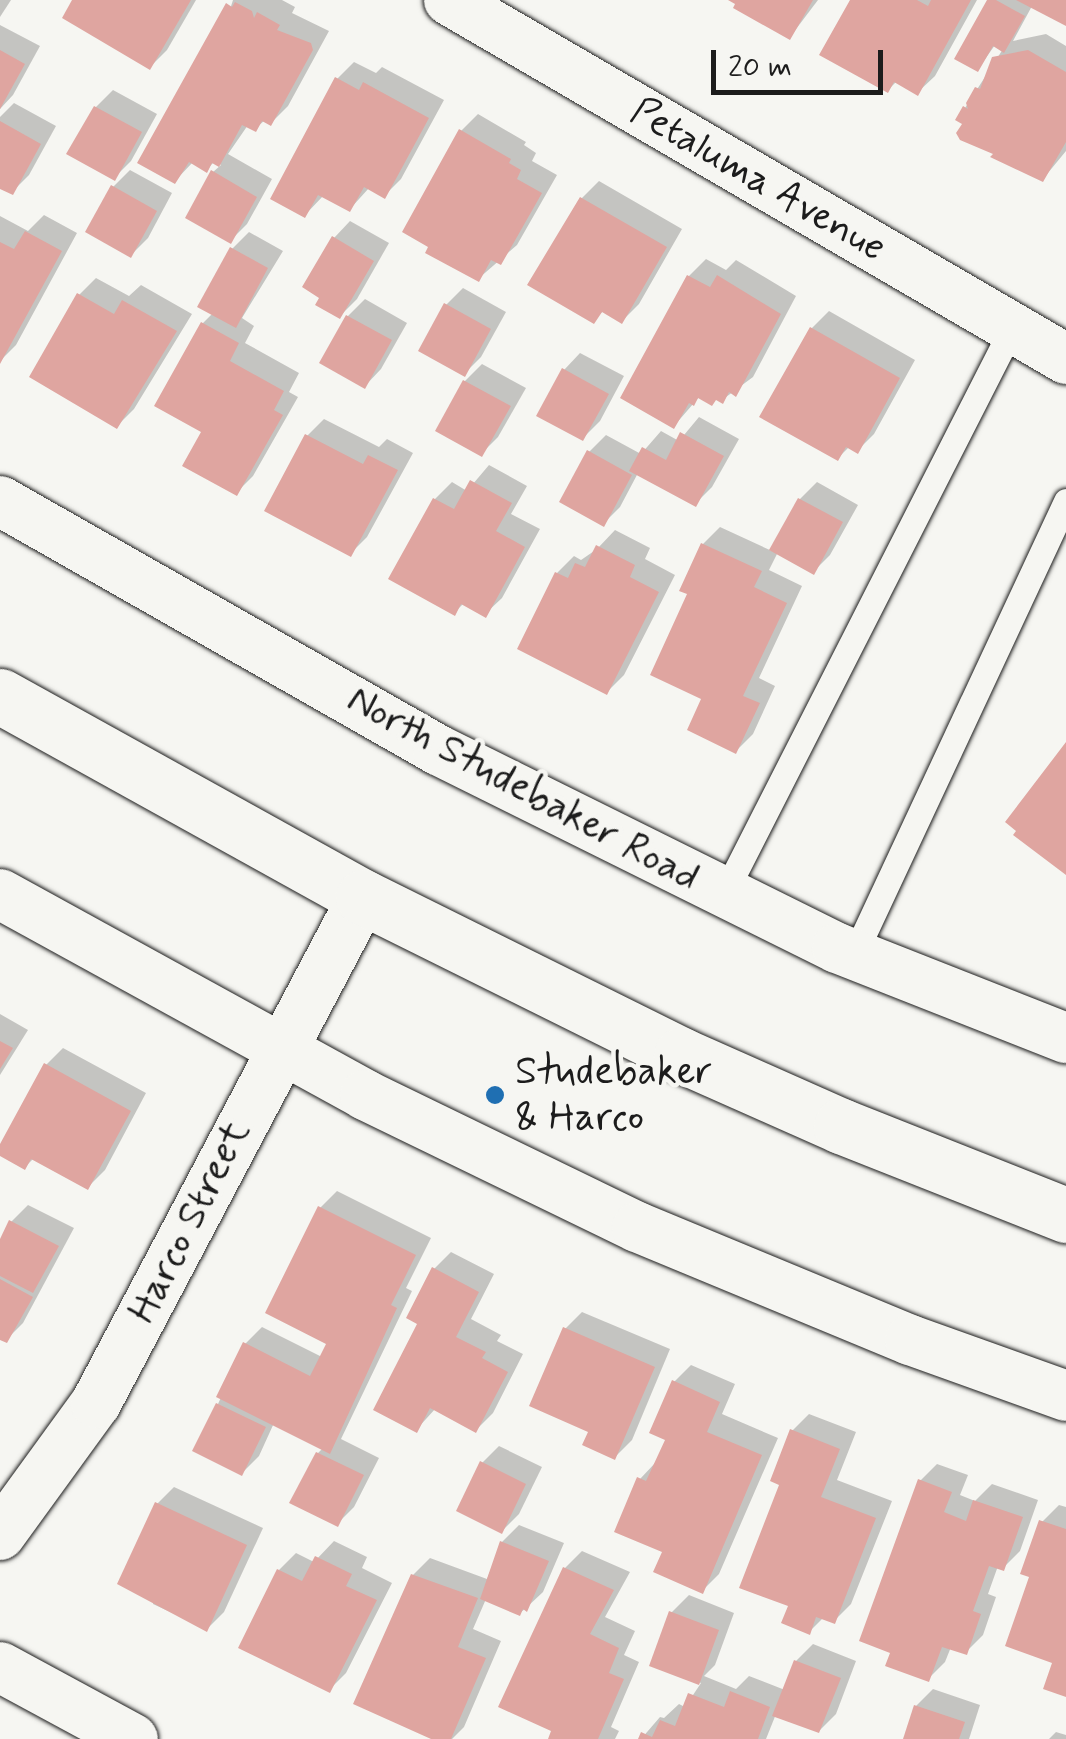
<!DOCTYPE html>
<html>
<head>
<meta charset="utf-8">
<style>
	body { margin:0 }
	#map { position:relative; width:1066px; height:1739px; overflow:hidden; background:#f6f6f2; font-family:Mynerve,sans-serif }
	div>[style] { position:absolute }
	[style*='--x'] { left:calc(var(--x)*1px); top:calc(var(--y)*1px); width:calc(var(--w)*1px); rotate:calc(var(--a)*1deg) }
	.shadow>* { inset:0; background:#0003 }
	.building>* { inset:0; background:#dfa5a0 }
	.roads { filter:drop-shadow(0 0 2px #1c1c1c) drop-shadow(0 0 2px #1c1c1c) }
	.lane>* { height:25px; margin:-12.5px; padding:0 12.5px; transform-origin:12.5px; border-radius:12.5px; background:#f6f6f2 }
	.street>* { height:50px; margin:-25px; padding:0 25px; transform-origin:25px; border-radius:25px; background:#f6f6f2 }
	.secondary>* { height:55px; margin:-27.5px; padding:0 27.5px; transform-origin:27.5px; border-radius:27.5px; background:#f6f6f2 }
	.dots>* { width:28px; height:28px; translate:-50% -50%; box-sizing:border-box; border:5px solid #f6f6f2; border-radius:50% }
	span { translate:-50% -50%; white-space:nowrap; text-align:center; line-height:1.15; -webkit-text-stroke:9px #f6f6f2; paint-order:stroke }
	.street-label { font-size:40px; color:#1c1c1c }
	.poi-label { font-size:40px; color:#1c1c1c }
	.left { translate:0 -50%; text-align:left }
	.scale { position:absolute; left:711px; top:50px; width:172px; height:45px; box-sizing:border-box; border:5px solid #1c1c1c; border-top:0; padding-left:12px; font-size:30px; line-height:35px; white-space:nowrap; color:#1c1c1c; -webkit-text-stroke:8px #f6f6f2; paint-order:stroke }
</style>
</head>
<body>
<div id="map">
	<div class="shadow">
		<i style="clip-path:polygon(0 0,11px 0,0 17px)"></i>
		<i style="clip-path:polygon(74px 0,196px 0,167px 50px,150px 67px)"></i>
		<i style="clip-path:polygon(233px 0,282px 0,295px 7px,292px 13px,329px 31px,288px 106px,271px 123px,265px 120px,255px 129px,248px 125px,228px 154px,272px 179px,247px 224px,230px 241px,213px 172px,221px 165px,215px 161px,206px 170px,193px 162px,175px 181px)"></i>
		<i style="clip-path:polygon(730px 0,818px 0,790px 37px)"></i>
		<i style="clip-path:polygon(853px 0,977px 0,935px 76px,918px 92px,897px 81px,888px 90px)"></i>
		<i style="clip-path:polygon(990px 0,1066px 0,1066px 23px,1032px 6px,1013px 41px,1046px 34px,1066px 46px,1066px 151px,1043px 179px,997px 153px,965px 123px,965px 108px,1003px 49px,995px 45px,978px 69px)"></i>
		<i style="clip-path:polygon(0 25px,40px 46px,13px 95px,0 109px)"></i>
		<i style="clip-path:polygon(354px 62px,376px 73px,382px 67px,444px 100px,401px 179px,384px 196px,369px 188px,350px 209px,324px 195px,305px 215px,337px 79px)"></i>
		<i style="clip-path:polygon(113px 90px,157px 114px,131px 161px,114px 178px,70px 153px,96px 107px)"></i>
		<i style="clip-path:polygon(14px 103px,56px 126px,29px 175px,12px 192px,0 186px,0 117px)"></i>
		<i style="clip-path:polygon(478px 114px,526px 142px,524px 145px,536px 153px,532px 161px,557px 175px,517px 245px,478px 279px,461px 131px)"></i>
		<i style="clip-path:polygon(130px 170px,172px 193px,148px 238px,131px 255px,113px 187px)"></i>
		<i style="clip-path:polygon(599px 181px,682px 229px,639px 304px,622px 321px,604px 310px,593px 321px,582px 198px)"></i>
		<i style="clip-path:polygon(44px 215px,77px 233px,16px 345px,0 361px,0 216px,28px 231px)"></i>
		<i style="clip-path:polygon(350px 221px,389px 243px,357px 299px,340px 316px,323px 297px,334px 238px)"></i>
		<i style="clip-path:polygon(249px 232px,283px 251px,242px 318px,254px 326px,245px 343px,299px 373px,289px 392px,298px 397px,253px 476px,236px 493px,204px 431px,203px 323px,213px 313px,232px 249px)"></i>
		<i style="clip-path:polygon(706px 259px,726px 270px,736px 260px,796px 296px,753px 377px,722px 400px,700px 396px,674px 426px,689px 276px)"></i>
		<i style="clip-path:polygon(96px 278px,129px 296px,141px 285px,192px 314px,134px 409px,117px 426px,79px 295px)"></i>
		<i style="clip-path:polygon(463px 288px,506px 312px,481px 357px,464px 374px,446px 305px)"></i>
		<i style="clip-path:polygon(365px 299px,407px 323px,381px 369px,365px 386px,322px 362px,348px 316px)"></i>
		<i style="clip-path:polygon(829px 311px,915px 360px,874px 434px,857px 451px,850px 446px,838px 458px,812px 328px)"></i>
		<i style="clip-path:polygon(580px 353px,624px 376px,600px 421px,583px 438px,564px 370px)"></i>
		<i style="clip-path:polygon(482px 364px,526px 388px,498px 437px,481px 454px,438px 430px,465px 381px)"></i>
		<i style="clip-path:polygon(699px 417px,739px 439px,712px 487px,695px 504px,638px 473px,620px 507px,603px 524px,589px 452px,606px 435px,641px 454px,661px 431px,679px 441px)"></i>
		<i style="clip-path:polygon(324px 419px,379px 447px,387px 439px,413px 453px,367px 537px,350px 554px,307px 436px)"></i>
		<i style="clip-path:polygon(489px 465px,527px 486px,511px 514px,540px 529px,502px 598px,485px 614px,464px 603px,454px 613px,435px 499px,452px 482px,467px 491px)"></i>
		<i style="clip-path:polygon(817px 482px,858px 505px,830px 555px,813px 572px,778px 552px,769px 570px,802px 586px,759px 678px,775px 686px,753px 734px,736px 751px,704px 698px,690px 593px,682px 589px,703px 544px,720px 527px,772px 551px,800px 499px)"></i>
		<i style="clip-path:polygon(615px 530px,650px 548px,645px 559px,675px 575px,624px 675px,607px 692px,557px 573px,574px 556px,581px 560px,597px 549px)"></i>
		<i style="clip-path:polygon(0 1014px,28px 1030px,0 1075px)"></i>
		<i style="clip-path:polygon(63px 1048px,146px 1093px,105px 1170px,88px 1187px,34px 1158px,25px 1167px,0 1153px,46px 1065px)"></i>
		<i style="clip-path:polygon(337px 1191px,431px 1238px,406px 1288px,412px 1291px,341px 1439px,379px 1458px,354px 1507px,337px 1524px,318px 1453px,323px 1448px,274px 1423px,259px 1456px,242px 1473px,218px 1404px,245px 1344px,262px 1327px,322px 1357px,329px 1343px,320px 1208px)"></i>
		<i style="clip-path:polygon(28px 1205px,74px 1228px,23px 1323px,6px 1340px,0 1338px,0 1244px,11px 1222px)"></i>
		<i style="clip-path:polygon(451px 1252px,494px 1274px,471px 1319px,501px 1335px,497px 1341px,523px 1354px,493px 1413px,476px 1430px,436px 1408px,416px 1430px,420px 1323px,434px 1269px)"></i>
		<i style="clip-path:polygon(582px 1312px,670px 1349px,632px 1440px,615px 1457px,565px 1329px)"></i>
		<i style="clip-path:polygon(691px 1365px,735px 1384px,722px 1414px,778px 1438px,719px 1574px,702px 1591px,665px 1551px,640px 1479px,656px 1462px,668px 1438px,674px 1382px)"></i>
		<i style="clip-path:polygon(809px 1414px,856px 1432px,837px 1480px,892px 1501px,851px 1604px,834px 1621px,824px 1617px,809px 1632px,782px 1483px,792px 1431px)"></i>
		<i style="clip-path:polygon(499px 1446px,542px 1467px,519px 1514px,502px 1531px,482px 1463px)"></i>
		<i style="clip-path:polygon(937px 1464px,968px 1475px,960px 1495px,975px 1501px,992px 1484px,1038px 1500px,1020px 1551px,1003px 1568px,998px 1566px,988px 1594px,996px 1597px,983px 1635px,966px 1652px,951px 1647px,945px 1662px,928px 1679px,920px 1481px)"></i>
		<i style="clip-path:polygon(174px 1487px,263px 1528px,224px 1612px,207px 1629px,153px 1604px,157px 1504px)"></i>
		<i style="clip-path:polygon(1059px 1505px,1066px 1507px,1066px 1695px,1032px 1576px,1042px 1522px)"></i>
		<i style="clip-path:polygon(519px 1525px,564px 1543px,543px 1592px,526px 1608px,520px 1613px,486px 1599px,473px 1629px,501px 1641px,464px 1727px,452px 1739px,437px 1739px,413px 1575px,430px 1558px,487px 1579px,502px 1542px)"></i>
		<i style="clip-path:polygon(334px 1541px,367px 1557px,362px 1568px,392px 1583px,346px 1673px,329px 1690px,279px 1570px,296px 1553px,314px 1562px)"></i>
		<i style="clip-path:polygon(582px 1551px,630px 1572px,605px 1617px,635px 1631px,624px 1655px,639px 1662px,611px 1727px,619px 1731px,615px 1739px,551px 1739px,565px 1568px)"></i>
		<i style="clip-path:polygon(689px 1595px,734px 1613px,715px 1665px,704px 1676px,736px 1689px,749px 1676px,785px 1690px,796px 1661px,813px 1644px,856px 1661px,836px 1714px,819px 1731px,776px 1714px,766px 1739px,641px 1739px,660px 1717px,664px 1718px,679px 1704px,685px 1707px,701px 1683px,652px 1664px,672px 1612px)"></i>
		<i style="clip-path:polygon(933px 1689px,980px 1705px,969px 1739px,906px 1739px,916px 1706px)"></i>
		<i style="clip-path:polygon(1056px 1732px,1066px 1735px,1066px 1739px,1049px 1739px)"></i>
	</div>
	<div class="building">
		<i style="clip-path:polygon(72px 0,191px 0,150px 70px,62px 18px)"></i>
		<i style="clip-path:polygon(728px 0,813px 0,790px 40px,733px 8px,735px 4px)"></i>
		<i style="clip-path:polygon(850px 0,917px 0,928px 6px,931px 0,971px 0,918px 96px,894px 82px,888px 93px,819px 55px)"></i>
		<i style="clip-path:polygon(987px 0,996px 0,1025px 16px,1004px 53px,993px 46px,978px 72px,954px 59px)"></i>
		<i style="clip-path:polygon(1016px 0,1066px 0,1066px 26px)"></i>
		<i style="clip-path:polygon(235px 2px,252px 11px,254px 18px,257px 12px,280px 25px,277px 30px,311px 43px,313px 50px,271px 126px,262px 121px,256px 132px,242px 125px,219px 167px,212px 163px,207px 173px,189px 162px,175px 184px,137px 163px,226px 3px,232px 7px)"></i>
		<i style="clip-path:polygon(0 50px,25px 64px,0 109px)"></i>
		<i style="clip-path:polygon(1028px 50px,1066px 72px,1066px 142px,1043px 182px,990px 157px,993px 154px,960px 140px,956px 133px,962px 124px,955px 120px,963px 106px,968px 109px,966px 103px,975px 87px,980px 89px,992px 57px)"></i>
		<i style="clip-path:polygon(335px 77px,359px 90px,363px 82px,429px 118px,385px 199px,364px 187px,350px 212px,318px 195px,305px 218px,270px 199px)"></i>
		<i style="clip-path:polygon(94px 106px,142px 132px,115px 181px,66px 154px)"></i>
		<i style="clip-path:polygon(0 121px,41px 144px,13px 195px,0 189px)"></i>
		<i style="clip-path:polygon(459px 129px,511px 159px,509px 163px,521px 170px,517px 179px,542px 193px,501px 265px,491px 260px,479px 282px,425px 253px,428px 247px,402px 232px)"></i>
		<i style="clip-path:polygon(211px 170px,257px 197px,231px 244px,185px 218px)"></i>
		<i style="clip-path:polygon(111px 185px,157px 211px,131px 258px,85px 232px)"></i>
		<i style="clip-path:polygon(580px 197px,667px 247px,622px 324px,602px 312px,594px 324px,527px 285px)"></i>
		<i style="clip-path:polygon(25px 231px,62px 251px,0 364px,0 242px,14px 249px)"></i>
		<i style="clip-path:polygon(332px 236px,374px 261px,340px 319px,315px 305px,319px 298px,302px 287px)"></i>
		<i style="clip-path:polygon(230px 247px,268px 268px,236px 328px,197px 307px)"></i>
		<i style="clip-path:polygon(687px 275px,710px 287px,717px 275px,781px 314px,736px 397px,729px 392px,723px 404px,716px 400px,712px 406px,698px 398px,694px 406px,689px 403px,674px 429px,620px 398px)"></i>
		<i style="clip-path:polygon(77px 293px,114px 314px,122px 300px,177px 331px,117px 429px,29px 377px)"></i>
		<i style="clip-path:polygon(444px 303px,491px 329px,465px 377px,418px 351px)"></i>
		<i style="clip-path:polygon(346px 315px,392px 340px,365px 389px,319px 363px)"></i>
		<i style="clip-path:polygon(201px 322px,239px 343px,230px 361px,284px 391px,274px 410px,283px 415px,237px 496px,182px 466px,201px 432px,154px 406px)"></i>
		<i style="clip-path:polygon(810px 327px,900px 378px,858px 454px,846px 447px,838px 461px,759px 417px)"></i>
		<i style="clip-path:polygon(562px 368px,609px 394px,583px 441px,536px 416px)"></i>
		<i style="clip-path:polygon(463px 380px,511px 406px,482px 457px,435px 431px)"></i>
		<i style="clip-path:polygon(680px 432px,724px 456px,696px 507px,629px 471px,642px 447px,666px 460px)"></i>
		<i style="clip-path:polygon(305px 434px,363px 464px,368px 455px,398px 470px,351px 557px,264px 511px)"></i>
		<i style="clip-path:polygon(587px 450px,632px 475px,604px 527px,559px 502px)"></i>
		<i style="clip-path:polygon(470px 480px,512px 503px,496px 531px,525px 547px,486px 618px,461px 604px,455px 616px,388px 579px,433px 498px,454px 509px)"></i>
		<i style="clip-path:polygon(798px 498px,843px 522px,814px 575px,769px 550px)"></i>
		<i style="clip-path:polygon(701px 543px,762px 571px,754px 587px,787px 603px,743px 696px,760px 703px,736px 754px,687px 730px,701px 699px,650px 675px,687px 594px,679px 591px)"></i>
		<i style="clip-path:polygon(596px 545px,635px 565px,630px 577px,659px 592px,607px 695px,517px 649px,555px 572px,568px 578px,575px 563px,585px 567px)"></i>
		<i style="clip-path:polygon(1066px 742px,1066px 875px,1013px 835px,1016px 831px,1005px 822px)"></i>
		<i style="clip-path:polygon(0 1041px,13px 1048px,0 1069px)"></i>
		<i style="clip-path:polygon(44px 1063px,131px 1111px,88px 1190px,31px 1159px,25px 1170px,0 1156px,0 1144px)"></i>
		<i style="clip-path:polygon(318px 1206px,416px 1255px,391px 1305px,397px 1308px,330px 1454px,216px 1397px,243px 1342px,310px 1376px,326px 1344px,265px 1313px)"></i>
		<i style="clip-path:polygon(9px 1220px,59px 1246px,33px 1293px,0 1276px,0 1239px)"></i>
		<i style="clip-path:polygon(432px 1267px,479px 1292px,456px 1337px,486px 1352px,482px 1358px,508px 1372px,476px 1433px,430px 1408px,417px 1433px,373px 1410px,417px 1324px,406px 1318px)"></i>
		<i style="clip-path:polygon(0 1279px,33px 1297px,7px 1343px,0 1340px)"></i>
		<i style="clip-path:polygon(563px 1327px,655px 1367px,615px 1460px,582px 1445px,588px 1432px,529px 1406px)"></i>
		<i style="clip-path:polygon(672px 1380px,720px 1402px,707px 1432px,762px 1455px,703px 1594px,653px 1572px,662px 1552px,614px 1532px,637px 1477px,646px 1481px,665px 1440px,649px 1433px)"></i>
		<i style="clip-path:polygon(216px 1403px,266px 1427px,242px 1476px,192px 1451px)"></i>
		<i style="clip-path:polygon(790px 1429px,840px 1449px,821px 1497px,876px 1518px,835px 1624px,816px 1617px,810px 1635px,781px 1623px,788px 1606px,739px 1588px,779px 1485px,770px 1481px)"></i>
		<i style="clip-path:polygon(316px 1452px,364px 1475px,338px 1527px,289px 1503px)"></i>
		<i style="clip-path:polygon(480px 1461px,526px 1484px,502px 1534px,456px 1511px)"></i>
		<i style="clip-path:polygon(918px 1479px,952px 1492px,944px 1512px,966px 1521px,973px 1500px,1023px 1517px,1004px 1571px,989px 1566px,973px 1611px,981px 1614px,967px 1655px,942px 1647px,929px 1682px,885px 1666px,890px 1653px,859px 1641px)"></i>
		<i style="clip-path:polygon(155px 1502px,247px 1545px,207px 1632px,117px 1584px)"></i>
		<i style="clip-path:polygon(1039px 1520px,1066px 1529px,1066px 1697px,1043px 1689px,1052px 1663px,1005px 1646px,1029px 1577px,1020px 1574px)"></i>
		<i style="clip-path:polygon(500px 1541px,549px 1561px,527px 1612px,523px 1609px,520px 1616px,480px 1599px)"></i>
		<i style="clip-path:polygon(315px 1556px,352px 1574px,346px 1586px,377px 1600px,330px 1693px,238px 1648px,277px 1569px,302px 1581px)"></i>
		<i style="clip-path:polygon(563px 1567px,614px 1590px,590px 1634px,619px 1648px,609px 1673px,624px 1679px,598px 1739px,548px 1739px,551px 1731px,498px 1707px)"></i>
		<i style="clip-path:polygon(411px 1574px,478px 1598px,458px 1647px,486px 1658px,451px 1739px,431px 1739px,353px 1704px)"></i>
		<i style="clip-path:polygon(669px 1611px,719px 1630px,699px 1685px,649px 1666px)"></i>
		<i style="clip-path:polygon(794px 1660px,841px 1678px,819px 1733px,772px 1716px)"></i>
		<i style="clip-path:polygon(730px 1691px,770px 1707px,758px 1739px,638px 1739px,641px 1732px,652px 1737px,660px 1720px,675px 1726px,688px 1693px,724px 1707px)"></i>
		<i style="clip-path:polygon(914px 1705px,965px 1722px,959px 1739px,903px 1739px)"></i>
	</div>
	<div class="roads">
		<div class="lane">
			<i style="--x:724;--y:894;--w:635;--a:-63.03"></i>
			<i style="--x:854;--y:955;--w:501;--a:-64.97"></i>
		</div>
		<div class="street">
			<i style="--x:449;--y:0;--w:714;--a:30.19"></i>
			<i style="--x:0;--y:501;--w:504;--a:29.62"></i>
			<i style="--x:438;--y:750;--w:445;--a:26.4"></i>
			<i style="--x:837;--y:948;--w:246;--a:21.5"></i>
			<i style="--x:0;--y:894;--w:417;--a:28.8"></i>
			<i style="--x:365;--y:1095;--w:302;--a:25.9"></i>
			<i style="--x:637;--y:1227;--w:295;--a:22.5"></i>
			<i style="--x:910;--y:1340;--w:166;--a:19.7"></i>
			<i style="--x:0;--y:1535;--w:163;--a:-54"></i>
			<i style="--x:96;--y:1403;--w:572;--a:-62.18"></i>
			<i style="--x:0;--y:1667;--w:151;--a:28.4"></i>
		</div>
		<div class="secondary">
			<i style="--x:0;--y:696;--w:415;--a:29"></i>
			<i style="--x:363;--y:897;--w:355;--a:26.4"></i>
			<i style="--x:681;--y:1055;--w:175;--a:23.9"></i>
			<i style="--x:841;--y:1126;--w:242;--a:21.6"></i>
		</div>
	</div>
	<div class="dots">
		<i style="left:495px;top:1095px;background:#1f6fb2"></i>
	</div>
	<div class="street-label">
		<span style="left:758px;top:180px;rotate:30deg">Petaluma Avenue</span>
		<span style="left:523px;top:789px;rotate:28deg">North Studebaker Road</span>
		<span style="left:190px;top:1222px;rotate:-63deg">Harco Street</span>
	</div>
	<div class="poi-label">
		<span class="left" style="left:515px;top:1095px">Studebaker<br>&amp; Harco</span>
	</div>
	<div class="scale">20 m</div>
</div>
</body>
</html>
